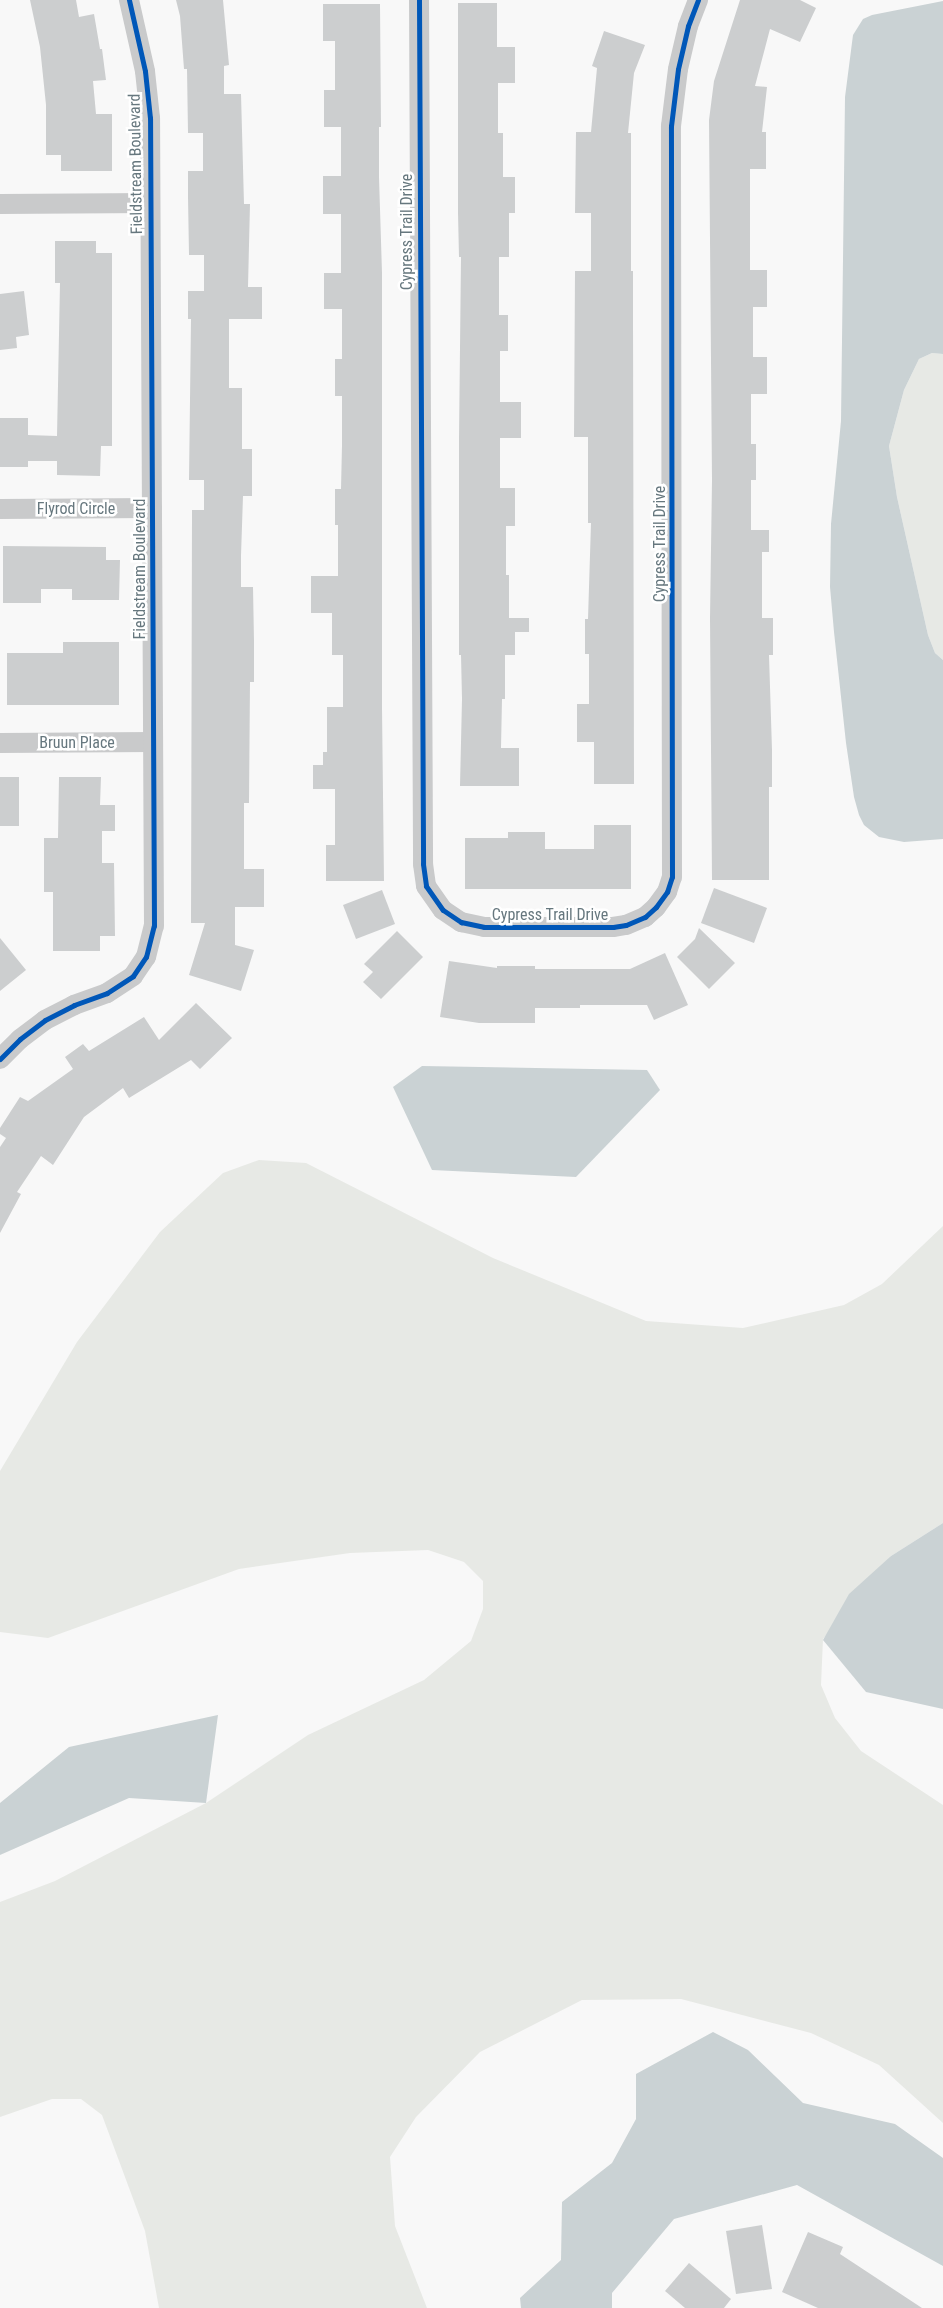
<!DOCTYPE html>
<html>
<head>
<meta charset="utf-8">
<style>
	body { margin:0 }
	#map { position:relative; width:943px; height:2308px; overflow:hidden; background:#f8f8f8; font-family:"Roboto Condensed",sans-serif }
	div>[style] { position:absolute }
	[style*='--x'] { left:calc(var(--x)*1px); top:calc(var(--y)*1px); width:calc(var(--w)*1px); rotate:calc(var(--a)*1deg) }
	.green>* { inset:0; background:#e7e9e5 }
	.water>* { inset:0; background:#cad2d4 }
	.building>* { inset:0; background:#cccecf }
	.street>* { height:20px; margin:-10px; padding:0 10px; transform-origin:10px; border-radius:10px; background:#c9cacb }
	.cycleway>* { height:5px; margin:-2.5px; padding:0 2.5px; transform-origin:2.5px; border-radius:2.5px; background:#0057b8 }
	span { translate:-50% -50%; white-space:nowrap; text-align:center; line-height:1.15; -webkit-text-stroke:5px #fff; paint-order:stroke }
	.street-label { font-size:16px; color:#66777e }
</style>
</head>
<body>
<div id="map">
	<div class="green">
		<i style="clip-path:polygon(932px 353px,943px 354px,943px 660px,935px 653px,928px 635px,897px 497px,889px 446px,904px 390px,919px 359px)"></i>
		<i style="clip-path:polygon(259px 1160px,306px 1163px,493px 1258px,646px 1321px,743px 1328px,844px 1305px,882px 1284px,943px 1226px,943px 1523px,891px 1556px,823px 1639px,821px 1685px,835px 1718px,861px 1751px,943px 1805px,943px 2123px,879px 2065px,811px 2033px,681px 1999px,582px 2000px,480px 2052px,416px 2117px,390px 2157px,395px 2226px,427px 2308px,159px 2308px,145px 2231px,102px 2115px,81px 2099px,52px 2099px,0 2117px,0 1902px,55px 1881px,206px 1803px,308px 1735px,424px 1680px,471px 1641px,483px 1609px,483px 1581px,464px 1562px,428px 1550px,350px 1553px,239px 1569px,48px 1638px,0 1632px,0 1471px,77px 1342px,160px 1232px,223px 1173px)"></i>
	</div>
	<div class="water">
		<i style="clip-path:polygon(943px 1px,943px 354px,932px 353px,919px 359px,904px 390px,889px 446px,897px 497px,928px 635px,935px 653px,943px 660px,943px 839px,904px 842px,879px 837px,864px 825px,859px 815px,854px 797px,846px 743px,834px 632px,830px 587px,831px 524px,841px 421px,845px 97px,853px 35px,863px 19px,872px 15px)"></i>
		<i style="clip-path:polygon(422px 1066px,647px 1070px,660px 1090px,576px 1177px,432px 1170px,393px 1087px)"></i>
		<i style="clip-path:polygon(943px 1523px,943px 1709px,866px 1692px,823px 1640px,849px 1594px,891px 1556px)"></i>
		<i style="clip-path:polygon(218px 1715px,206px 1803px,129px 1798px,0 1855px,0 1803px,69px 1747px)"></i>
		<i style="clip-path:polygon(713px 2032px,748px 2050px,803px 2103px,895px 2124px,943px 2158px,943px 2266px,797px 2185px,674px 2219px,612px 2293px,612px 2308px,521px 2308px,520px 2298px,561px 2260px,562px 2202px,612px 2163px,636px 2119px,636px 2074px)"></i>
	</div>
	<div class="building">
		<i style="clip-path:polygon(30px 0,76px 0,79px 17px,94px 14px,100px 49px,102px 49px,106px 80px,93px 81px,96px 114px,112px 114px,112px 171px,61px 171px,61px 155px,46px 155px,46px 105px,40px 47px)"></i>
		<i style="clip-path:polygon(176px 0,223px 0,229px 65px,224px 66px,224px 94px,241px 94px,244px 204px,250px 204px,248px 287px,262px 287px,262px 319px,229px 319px,229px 388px,242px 388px,242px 449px,252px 449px,252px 496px,243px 496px,241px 556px,241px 587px,253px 587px,254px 641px,254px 682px,250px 682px,249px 803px,244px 803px,244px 869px,264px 869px,264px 907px,235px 907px,235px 945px,254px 950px,241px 991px,189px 975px,205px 923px,191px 923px,192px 510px,204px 510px,204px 480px,189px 480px,191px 319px,188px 319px,188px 291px,204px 291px,204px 255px,189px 255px,188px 197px,188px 171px,203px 171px,203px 133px,188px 133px,187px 69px,184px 69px,180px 16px)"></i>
		<i style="clip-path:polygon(740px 0,800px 0,816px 8px,800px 42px,770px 29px,755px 86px,767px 87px,762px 132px,766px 132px,766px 169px,750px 169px,750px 270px,767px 270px,767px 307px,753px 307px,753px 357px,767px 357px,767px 394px,751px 394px,751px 444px,756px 444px,756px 480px,751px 480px,751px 530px,769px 530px,769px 552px,762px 552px,762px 618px,773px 618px,773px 655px,769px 655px,772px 750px,772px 787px,769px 787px,769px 880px,712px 880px,710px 618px,712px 480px,709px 120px,714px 81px)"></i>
		<i style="clip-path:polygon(458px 3px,497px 3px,497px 47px,515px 47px,515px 83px,498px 83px,498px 133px,503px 133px,503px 177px,515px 177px,515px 213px,509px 213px,509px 257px,499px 257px,499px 315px,508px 315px,508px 351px,500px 351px,500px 402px,521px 402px,521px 438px,500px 438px,500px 488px,515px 488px,515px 526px,506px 526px,506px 575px,509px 575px,509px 618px,529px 618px,529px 632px,515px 632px,515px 655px,505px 655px,505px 699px,502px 699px,501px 748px,519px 748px,519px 786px,460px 786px,462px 699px,461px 655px,459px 655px,459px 438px,461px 257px,459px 257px,458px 213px)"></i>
		<i style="clip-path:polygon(323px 4px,380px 4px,381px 127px,379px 127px,379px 177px,382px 273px,382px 707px,384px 881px,326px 881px,326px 845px,335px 845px,335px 789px,313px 789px,313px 765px,323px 765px,323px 752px,327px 752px,327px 707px,343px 707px,343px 655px,332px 655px,332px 613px,311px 613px,311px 576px,338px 576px,338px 525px,335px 525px,335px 489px,341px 489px,342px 445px,342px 396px,335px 396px,335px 359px,342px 359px,342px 309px,324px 309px,324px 273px,341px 273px,341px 214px,323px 214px,323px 176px,341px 176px,341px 127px,324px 127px,324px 90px,335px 90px,335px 41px,323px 41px)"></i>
		<i style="clip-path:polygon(604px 31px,645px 45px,634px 73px,628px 133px,631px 133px,631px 271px,633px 271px,633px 314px,634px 784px,594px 784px,594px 742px,577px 742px,577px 704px,589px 704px,589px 654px,585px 654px,585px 619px,588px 619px,591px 523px,588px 523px,588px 437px,574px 437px,575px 271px,591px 271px,591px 213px,575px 213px,576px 132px,591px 132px,597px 68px,592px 66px)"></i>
		<i style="clip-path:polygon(55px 241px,96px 241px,96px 253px,112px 253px,112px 446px,101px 446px,100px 476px,57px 475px,57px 461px,28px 461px,28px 467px,0 467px,0 418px,28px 418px,28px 435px,57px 436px,60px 283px,55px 283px)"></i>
		<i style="clip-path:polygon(24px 291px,29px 335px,16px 337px,17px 348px,0 350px,0 294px)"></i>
		<i style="clip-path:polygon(3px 546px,106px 547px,106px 560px,120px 560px,119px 600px,72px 600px,72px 589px,41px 589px,41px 603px,3px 603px)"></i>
		<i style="clip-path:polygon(63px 642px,119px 642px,119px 705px,7px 705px,7px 653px,63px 653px)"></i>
		<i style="clip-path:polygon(0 777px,19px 777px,19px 826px,0 826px)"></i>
		<i style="clip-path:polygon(59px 777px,101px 777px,100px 805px,115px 805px,115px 831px,102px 831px,102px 863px,114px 863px,115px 936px,100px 936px,100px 951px,53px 951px,53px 892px,44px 892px,44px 838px,58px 838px)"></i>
		<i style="clip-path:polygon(594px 825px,631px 825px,631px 889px,465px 889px,465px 838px,508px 838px,508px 832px,545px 832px,545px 849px,594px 849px)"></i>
		<i style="clip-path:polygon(714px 888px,767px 908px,754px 943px,701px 923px)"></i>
		<i style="clip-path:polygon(382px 890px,395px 924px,356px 939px,343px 905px)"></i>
		<i style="clip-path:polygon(699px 928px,735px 963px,709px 989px,677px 957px,695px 939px)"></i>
		<i style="clip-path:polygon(397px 931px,423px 957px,381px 999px,363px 982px,373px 972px,364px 964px)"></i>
		<i style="clip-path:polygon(0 938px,26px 970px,0 991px)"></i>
		<i style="clip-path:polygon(665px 953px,688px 1005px,654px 1020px,647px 1005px,580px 1005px,580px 1008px,535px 1008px,535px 1023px,479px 1023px,440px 1017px,449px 961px,497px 968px,497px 966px,535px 966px,535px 969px,630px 969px)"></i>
		<i style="clip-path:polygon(196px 1003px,232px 1038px,200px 1069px,191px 1060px,129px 1098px,123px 1088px,84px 1117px,53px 1165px,41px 1156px,17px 1192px,21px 1194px,0 1233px,0 1147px,6px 1138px,0 1134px,0 1128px,20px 1097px,28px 1101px,73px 1069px,65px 1057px,83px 1044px,89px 1051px,144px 1017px,159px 1040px)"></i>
		<i style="clip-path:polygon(762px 2225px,772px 2289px,736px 2294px,726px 2231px)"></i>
		<i style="clip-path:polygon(808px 2232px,843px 2247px,840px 2254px,922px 2308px,818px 2308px,782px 2292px)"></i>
		<i style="clip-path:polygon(689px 2263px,731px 2299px,724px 2308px,685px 2308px,665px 2291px)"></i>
	</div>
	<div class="street">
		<i style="--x:419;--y:0;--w:864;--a:89.73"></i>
		<i style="--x:423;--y:864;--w:22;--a:82"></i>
		<i style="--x:426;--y:886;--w:29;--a:55"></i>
		<i style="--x:443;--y:910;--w:22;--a:34"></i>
		<i style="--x:461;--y:922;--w:24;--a:12"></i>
		<i style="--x:484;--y:927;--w:129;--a:0"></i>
		<i style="--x:613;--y:927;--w:13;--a:-9"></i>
		<i style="--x:626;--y:925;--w:21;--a:-23"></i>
		<i style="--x:645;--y:917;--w:15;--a:-42"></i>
		<i style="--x:656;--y:907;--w:19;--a:-54"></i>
		<i style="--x:667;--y:892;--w:16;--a:-72"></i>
		<i style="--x:672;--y:877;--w:751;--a:-90.08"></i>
		<i style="--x:671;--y:126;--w:57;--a:-83"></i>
		<i style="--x:678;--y:69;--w:44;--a:-76.9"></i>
		<i style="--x:688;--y:26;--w:28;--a:-69"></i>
		<i style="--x:0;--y:204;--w:150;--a:-0.4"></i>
		<i style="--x:0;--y:509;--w:152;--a:-0.4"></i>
		<i style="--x:0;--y:743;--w:153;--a:-0.4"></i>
		<i style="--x:0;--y:1059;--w:28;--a:-45"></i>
		<i style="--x:20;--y:1039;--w:31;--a:-37"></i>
		<i style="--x:45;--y:1020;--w:33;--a:-27"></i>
		<i style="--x:74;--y:1005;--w:35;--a:-20"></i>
		<i style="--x:107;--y:993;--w:31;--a:-33"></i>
		<i style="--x:133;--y:976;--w:23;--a:-56"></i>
		<i style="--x:146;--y:957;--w:32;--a:-76"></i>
		<i style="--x:154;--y:926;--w:808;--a:-90.28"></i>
		<i style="--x:150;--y:118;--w:47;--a:-96.1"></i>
		<i style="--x:145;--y:71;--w:73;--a:-102.7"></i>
	</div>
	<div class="cycleway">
		<i style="--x:419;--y:0;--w:864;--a:89.73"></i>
		<i style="--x:423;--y:864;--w:22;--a:82"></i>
		<i style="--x:426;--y:886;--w:29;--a:55"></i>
		<i style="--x:443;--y:910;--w:22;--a:34"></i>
		<i style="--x:461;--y:922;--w:24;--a:12"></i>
		<i style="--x:484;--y:927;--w:129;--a:0"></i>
		<i style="--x:613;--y:927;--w:13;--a:-9"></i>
		<i style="--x:626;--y:925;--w:21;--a:-23"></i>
		<i style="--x:645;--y:917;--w:15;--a:-42"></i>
		<i style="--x:656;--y:907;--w:19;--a:-54"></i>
		<i style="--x:667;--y:892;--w:16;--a:-72"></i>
		<i style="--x:672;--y:877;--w:751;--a:-90.08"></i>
		<i style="--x:671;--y:126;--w:57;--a:-83"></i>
		<i style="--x:678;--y:69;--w:44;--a:-76.9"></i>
		<i style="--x:688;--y:26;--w:28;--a:-69"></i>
		<i style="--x:0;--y:1059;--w:28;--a:-45"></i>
		<i style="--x:20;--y:1039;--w:31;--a:-37"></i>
		<i style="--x:45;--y:1020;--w:33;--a:-27"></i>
		<i style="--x:74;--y:1005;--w:35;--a:-20"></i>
		<i style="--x:107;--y:993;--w:31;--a:-33"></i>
		<i style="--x:133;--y:976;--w:23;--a:-56"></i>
		<i style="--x:146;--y:957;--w:32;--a:-76"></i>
		<i style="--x:154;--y:926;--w:808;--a:-90.28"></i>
		<i style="--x:150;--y:118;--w:47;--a:-96.1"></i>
		<i style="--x:145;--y:71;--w:73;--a:-102.7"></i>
	</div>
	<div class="street-label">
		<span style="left:136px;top:164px;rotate:-91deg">Fieldstream Boulevard</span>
		<span style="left:407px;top:232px;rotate:-90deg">Cypress Trail Drive</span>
		<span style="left:76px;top:509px">Flyrod Circle</span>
		<span style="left:660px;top:544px;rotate:-90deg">Cypress Trail Drive</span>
		<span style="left:140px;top:569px;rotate:-90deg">Fieldstream Boulevard</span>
		<span style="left:77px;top:743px">Bruun Place</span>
		<span style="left:550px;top:915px">Cypress Trail Drive</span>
	</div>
</div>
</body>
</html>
